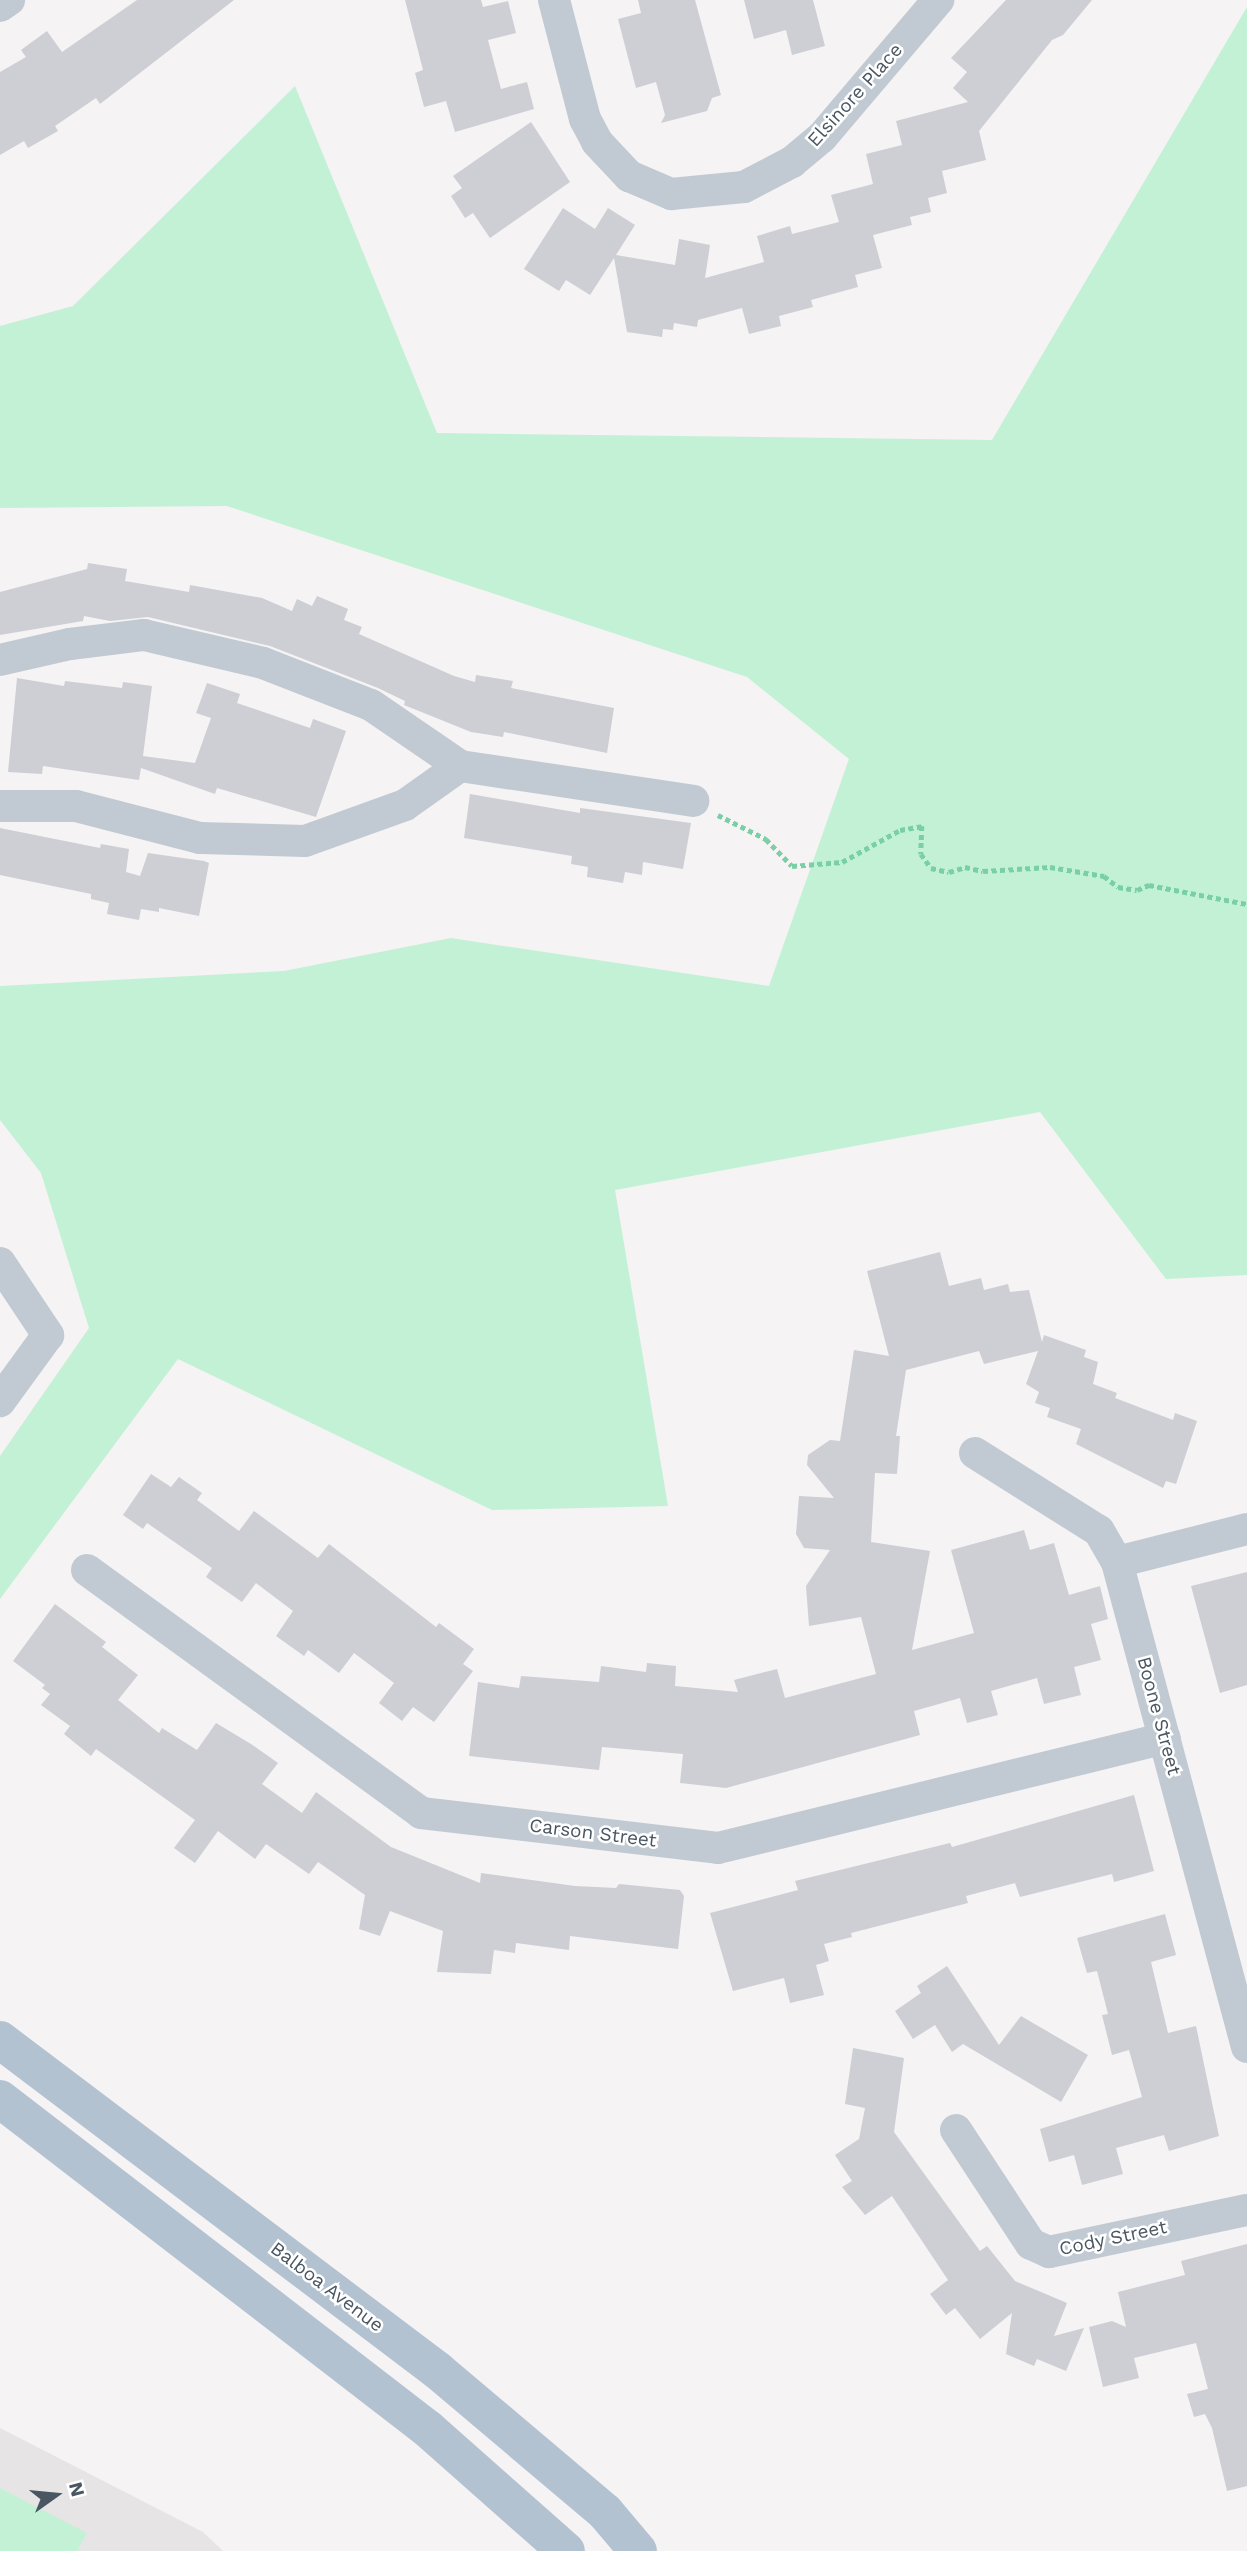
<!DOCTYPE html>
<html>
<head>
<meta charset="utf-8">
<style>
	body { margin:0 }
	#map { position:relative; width:1247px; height:2551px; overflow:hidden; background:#f5f3f3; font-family:"Work Sans",sans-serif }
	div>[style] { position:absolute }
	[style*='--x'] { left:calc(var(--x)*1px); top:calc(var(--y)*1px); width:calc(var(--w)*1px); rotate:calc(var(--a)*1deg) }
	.education>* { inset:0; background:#e6e4e5 }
	.green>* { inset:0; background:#c3f1d5 }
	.building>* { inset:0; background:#cdcfd5 }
	.path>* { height:4.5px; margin-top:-2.25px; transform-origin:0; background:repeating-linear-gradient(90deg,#7ad0a6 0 5px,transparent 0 8.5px) }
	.minor>* { height:32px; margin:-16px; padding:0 16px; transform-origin:16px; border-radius:16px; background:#c1cad2 }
	.major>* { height:38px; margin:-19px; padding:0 19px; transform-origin:19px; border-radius:19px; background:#b3c2d1 }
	span { translate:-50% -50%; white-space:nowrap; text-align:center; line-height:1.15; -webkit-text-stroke:5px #fff; paint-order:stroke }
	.street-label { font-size:19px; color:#4a5661 }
	.north { position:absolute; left:21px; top:2460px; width:70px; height:70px; -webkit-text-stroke:5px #fff; paint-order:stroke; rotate:75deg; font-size:19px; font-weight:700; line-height:28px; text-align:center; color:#4a5661 }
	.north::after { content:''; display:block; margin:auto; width:24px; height:32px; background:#4a5661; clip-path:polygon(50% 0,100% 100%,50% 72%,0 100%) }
</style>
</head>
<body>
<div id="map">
	<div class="education">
		<i style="clip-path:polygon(0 2428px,203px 2532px,223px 2551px,0 2551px)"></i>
	</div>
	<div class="green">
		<i style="clip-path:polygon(1247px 7px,1247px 1275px,1166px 1279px,1040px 1112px,615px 1190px,668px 1506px,492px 1510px,178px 1359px,0 1599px,0 1456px,89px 1328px,41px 1173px,0 1120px,0 986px,284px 971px,451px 938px,769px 986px,849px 759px,747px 677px,227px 506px,0 508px,0 326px,73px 306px,295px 86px,437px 433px,992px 440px)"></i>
		<i style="clip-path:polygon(0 2488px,87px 2533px,77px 2551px,0 2551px)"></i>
	</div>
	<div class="building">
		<i style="clip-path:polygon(137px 0,234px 0,100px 104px,96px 98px,55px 126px,58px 131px,28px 148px,24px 141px,0 155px,0 72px,26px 57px,21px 50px,47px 31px,62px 52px)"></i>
		<i style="clip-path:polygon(405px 0,481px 0,483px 7px,508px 1px,516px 33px,488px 40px,501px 89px,527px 82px,534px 109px,455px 132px,446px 101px,424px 107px,415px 73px,423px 70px)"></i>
		<i style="clip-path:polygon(638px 0,695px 0,721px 95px,712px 98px,707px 111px,661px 123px,665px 115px,656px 82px,636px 88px,618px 19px,641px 13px)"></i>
		<i style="clip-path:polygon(744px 0,813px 0,825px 46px,792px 55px,786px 30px,754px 39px)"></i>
		<i style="clip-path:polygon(1006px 0,1092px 0,1063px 35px,1052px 40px,979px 131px,986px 160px,942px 171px,947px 193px,928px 198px,931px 212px,910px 217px,912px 225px,873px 235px,882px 268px,855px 275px,858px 287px,811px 300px,813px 307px,779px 316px,781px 326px,749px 334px,742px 308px,698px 320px,697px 327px,674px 323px,673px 330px,663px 329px,662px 337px,627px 332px,614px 258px,590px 295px,566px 280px,559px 291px,524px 269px,563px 208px,595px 229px,608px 208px,635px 225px,616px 255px,675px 265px,679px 239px,710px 245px,705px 278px,764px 262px,757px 236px,790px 226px,792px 234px,839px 222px,831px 195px,873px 184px,866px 154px,902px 145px,896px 121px,968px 102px,953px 88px,967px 72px,951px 58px)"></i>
		<i style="clip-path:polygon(531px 122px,570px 182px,490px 238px,473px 213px,465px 218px,451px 196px,462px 188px,453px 176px)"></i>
		<i style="clip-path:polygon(88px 563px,127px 569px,125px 581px,189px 592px,190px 585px,262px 598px,292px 611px,297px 599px,312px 606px,317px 596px,348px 609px,344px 620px,362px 627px,359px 634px,454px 676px,475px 682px,476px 675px,513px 681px,511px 688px,614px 708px,607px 753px,504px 732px,503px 737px,471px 732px,404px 705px,405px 701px,378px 688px,270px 646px,148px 617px,110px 621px,84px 616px,83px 621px,0 635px,0 592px,87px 569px)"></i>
		<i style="clip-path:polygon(17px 678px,64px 686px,65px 681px,122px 688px,123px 682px,152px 686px,143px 756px,195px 763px,211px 718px,196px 713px,207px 683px,240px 694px,237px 703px,310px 728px,313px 719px,346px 731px,316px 817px,217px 788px,215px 794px,141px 768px,139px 780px,43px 766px,42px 774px,8px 772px)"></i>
		<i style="clip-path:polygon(470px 794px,580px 813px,580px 808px,691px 823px,683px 869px,643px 862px,642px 875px,625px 872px,623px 883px,587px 877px,588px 867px,571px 864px,572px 856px,464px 838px)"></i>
		<i style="clip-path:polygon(0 828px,100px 848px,101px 844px,129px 849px,126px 872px,140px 876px,148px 853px,204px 861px,209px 863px,199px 916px,159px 908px,159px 912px,141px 909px,139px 920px,107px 914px,109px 903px,91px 899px,91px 894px,0 875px)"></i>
		<i style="clip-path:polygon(940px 1252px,949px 1286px,981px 1278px,984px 1290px,1008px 1284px,1010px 1292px,1029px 1290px,1042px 1342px,1044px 1335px,1086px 1350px,1084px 1357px,1098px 1362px,1093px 1384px,1117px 1393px,1115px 1398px,1173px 1420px,1175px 1413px,1197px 1421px,1176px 1484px,1166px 1481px,1163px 1488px,1076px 1444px,1081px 1429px,1047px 1417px,1050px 1408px,1035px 1403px,1039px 1392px,1026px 1384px,1038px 1351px,984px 1364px,979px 1351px,906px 1370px,896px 1436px,900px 1436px,897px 1474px,875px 1473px,871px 1542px,930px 1551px,912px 1650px,974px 1633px,951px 1550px,1024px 1530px,1030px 1550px,1054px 1543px,1069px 1595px,1100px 1586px,1108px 1619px,1091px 1624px,1101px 1660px,1074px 1667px,1081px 1695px,1044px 1704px,1037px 1678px,991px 1691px,998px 1715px,967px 1723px,960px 1698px,914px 1711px,920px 1735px,726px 1788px,680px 1783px,683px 1754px,602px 1747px,599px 1770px,469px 1756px,478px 1682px,519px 1688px,521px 1676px,599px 1682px,601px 1666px,646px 1672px,647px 1663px,676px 1666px,675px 1686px,738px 1692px,734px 1680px,777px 1669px,785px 1698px,876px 1674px,861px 1617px,809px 1626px,806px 1586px,830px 1550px,804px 1548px,796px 1534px,799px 1496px,834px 1498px,807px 1465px,808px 1455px,830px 1440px,840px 1441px,854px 1350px,889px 1356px,867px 1271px)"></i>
		<i style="clip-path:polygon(151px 1474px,171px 1487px,179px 1477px,202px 1493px,197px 1500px,239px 1531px,254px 1511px,318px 1558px,329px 1544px,436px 1627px,439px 1623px,474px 1649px,463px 1664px,473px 1671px,434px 1722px,413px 1707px,402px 1721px,379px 1703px,394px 1683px,354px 1653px,339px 1673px,308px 1650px,304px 1656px,276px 1636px,293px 1611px,256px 1583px,242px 1602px,206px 1577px,212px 1568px,147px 1523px,143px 1529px,123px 1515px)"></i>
		<i style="clip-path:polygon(1247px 1572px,1247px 1685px,1220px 1693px,1191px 1586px)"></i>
		<i style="clip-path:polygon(55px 1604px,106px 1642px,102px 1647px,138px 1675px,118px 1700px,159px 1733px,162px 1728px,197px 1750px,216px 1723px,251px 1744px,278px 1763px,262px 1784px,302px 1813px,316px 1792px,391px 1847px,480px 1883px,481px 1873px,575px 1886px,616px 1888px,619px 1884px,680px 1890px,684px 1896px,678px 1949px,570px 1936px,569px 1950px,516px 1943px,515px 1953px,494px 1950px,491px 1974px,437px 1972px,443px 1931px,390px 1911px,380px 1936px,359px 1929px,365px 1895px,318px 1862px,309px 1874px,266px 1844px,255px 1859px,218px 1831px,195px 1863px,174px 1848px,195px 1820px,96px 1749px,91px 1756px,64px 1734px,70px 1726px,41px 1705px,50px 1694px,42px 1688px,45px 1685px,13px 1661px)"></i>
		<i style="clip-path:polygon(1134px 1795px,1154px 1871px,1114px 1882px,1112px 1874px,1020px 1897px,1015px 1883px,966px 1896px,968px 1903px,851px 1933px,852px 1937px,824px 1944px,829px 1961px,816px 1965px,824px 1995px,790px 2003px,784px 1978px,733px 1991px,710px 1913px,798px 1890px,795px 1881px,950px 1843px,952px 1847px)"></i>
		<i style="clip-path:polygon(1165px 1914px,1176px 1955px,1151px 1962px,1168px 2033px,1196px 2026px,1219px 2136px,1169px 2151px,1164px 2135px,1116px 2148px,1123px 2174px,1082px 2185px,1074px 2155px,1049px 2162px,1040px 2129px,1142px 2097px,1129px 2050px,1112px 2055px,1102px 2015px,1108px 2014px,1097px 1971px,1087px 1973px,1077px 1938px)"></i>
		<i style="clip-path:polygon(947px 1966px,999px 2045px,1021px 2016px,1088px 2055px,1061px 2102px,963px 2044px,952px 2052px,935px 2025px,913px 2039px,895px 2011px,921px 1993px,917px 1986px)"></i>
		<i style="clip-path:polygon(853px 2048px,904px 2058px,894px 2132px,980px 2251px,987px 2246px,1015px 2281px,1067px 2303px,1054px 2336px,1084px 2328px,1066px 2371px,1037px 2359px,1034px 2366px,1006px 2354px,1012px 2313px,980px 2339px,955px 2308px,946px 2315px,930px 2294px,948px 2280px,892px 2196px,865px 2215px,842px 2187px,852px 2181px,835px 2155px,859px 2139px,865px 2108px,845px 2104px)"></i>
		<i style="clip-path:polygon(1247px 2244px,1247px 2486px,1227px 2491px,1212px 2428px,1205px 2414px,1194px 2417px,1187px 2394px,1208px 2389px,1196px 2343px,1134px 2358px,1139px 2378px,1103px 2387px,1089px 2327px,1112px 2321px,1126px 2327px,1118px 2292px,1185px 2275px,1181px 2261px)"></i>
	</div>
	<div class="path">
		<i style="--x:718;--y:815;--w:54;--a:26.6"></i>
		<i style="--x:766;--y:839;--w:37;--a:46"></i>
		<i style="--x:792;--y:866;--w:50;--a:-4.6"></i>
		<i style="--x:842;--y:862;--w:66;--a:-28.9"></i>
		<i style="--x:900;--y:830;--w:22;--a:-10"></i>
		<i style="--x:922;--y:826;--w:28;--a:92"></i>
		<i style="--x:921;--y:854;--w:17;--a:54"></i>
		<i style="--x:931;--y:868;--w:18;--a:13"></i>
		<i style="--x:949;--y:872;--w:17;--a:-17"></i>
		<i style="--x:965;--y:867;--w:18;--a:13"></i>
		<i style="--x:983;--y:871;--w:67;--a:-3.4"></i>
		<i style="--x:1050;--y:867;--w:55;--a:9.5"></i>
		<i style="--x:1104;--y:876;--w:18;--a:38"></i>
		<i style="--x:1118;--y:887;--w:19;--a:9"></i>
		<i style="--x:1137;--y:890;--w:13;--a:-23"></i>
		<i style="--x:1149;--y:885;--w:100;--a:11"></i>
	</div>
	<div class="minor">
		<i style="--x:554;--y:0;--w:123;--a:75.4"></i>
		<i style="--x:585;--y:119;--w:26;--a:62"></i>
		<i style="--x:597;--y:142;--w:47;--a:46.7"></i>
		<i style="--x:629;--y:176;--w:46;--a:23.2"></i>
		<i style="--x:671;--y:194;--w:73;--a:-5.5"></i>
		<i style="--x:744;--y:187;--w:54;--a:-27.5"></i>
		<i style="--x:792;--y:162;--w:39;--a:-40"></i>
		<i style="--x:822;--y:137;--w:180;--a:-49.7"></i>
		<i style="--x:0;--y:6;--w:11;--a:-34"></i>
		<i style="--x:0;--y:660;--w:72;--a:-12.9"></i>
		<i style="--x:70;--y:644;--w:75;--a:-6.9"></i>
		<i style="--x:144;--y:635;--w:122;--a:13.2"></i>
		<i style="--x:263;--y:663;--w:116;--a:21.3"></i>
		<i style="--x:371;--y:705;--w:108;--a:34.4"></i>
		<i style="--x:0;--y:806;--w:76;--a:0"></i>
		<i style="--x:76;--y:806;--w:128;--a:14.5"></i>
		<i style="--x:200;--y:838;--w:105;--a:1.6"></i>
		<i style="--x:305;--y:841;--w:106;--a:-19.8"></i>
		<i style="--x:405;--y:805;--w:67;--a:-35.3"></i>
		<i style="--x:460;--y:766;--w:236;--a:8.5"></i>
		<i style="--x:0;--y:1263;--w:87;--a:56.3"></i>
		<i style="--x:48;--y:1335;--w:82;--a:126"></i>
		<i style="--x:975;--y:1453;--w:146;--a:32.2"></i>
		<i style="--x:1099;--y:1531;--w:36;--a:60"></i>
		<i style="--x:1117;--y:1562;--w:502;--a:75"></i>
		<i style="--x:1117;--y:1562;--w:134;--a:-14.2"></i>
		<i style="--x:87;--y:1570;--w:413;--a:36"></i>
		<i style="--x:421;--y:1813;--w:299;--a:6.7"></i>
		<i style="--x:718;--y:1848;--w:460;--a:-13.8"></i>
		<i style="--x:956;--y:2130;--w:136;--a:56.7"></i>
		<i style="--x:1031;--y:2244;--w:20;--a:24"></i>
		<i style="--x:1049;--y:2252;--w:202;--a:-12"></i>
	</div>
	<div class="major">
		<i style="--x:0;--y:2040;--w:548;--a:37.06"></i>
		<i style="--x:437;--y:2370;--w:220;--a:40.2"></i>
		<i style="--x:605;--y:2512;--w:51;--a:49.8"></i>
		<i style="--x:0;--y:2099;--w:540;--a:37.63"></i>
		<i style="--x:428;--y:2429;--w:184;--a:41.5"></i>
	</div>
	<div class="street-label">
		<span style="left:855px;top:95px;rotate:-48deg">Elsinore Place</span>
		<span style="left:1159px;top:1716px;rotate:75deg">Boone Street</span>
		<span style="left:593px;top:1833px;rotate:7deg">Carson Street</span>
		<span style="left:1113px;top:2238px;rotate:-12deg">Cody Street</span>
		<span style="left:327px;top:2287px;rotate:37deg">Balboa Avenue</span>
	</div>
	<div class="north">N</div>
</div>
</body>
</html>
